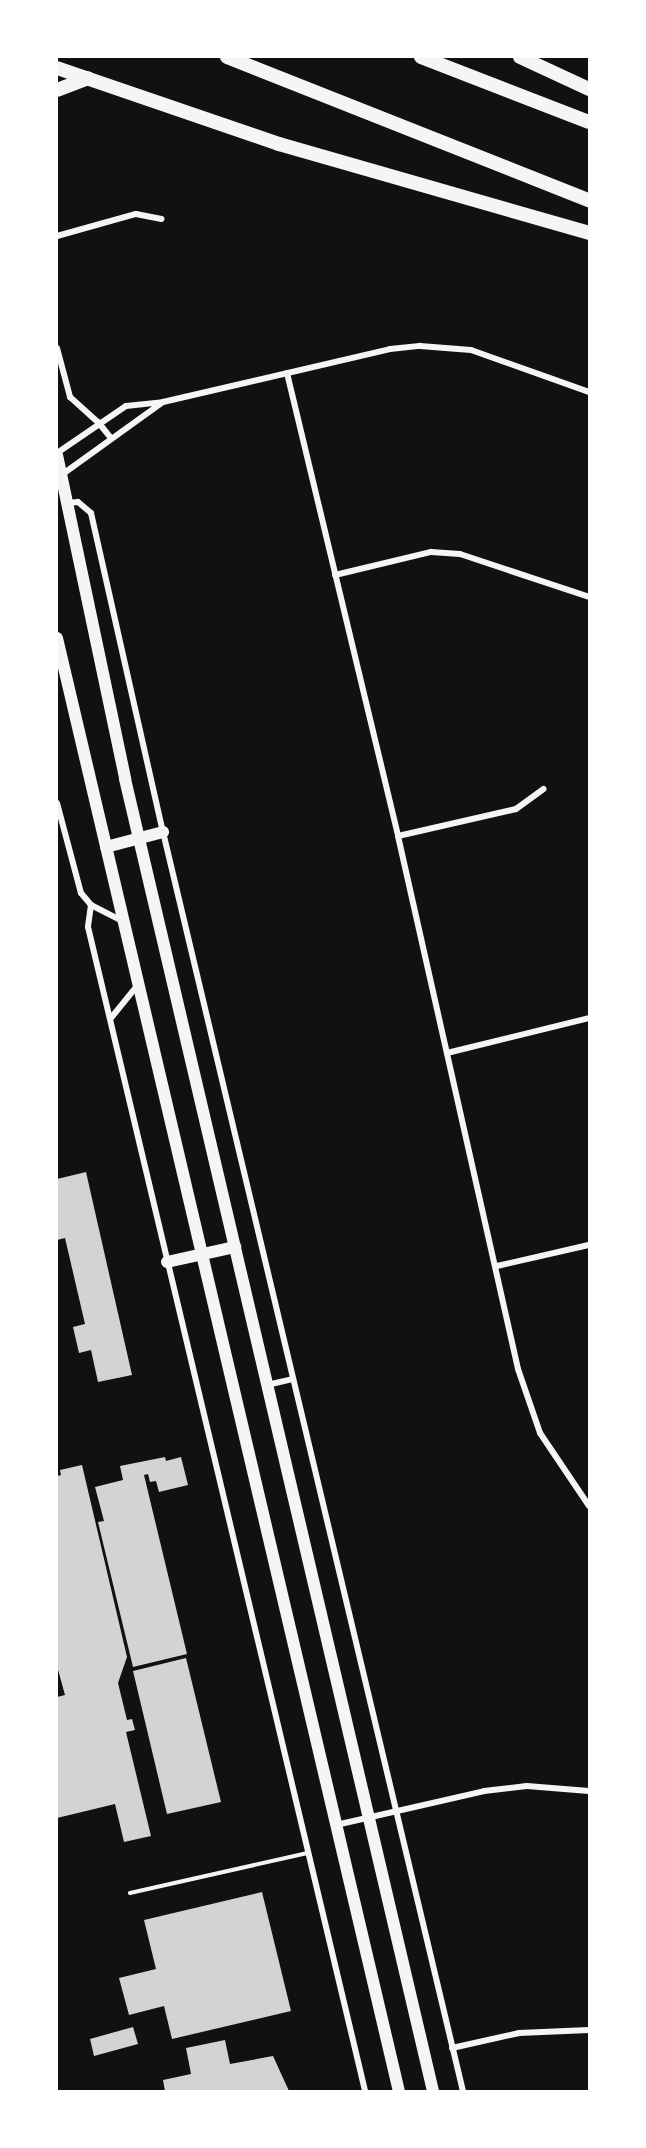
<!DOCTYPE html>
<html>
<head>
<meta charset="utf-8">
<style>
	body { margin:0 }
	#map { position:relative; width:646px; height:2148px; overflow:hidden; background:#111; font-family:"DejaVu Sans",sans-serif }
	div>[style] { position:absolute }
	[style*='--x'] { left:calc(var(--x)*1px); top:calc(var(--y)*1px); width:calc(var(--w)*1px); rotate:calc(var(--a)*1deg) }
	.building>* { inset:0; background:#d3d3d3 }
	.service>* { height:4px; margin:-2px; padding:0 2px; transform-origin:2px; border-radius:2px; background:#f5f5f5 }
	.minor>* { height:6px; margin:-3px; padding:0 3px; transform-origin:3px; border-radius:3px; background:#f5f5f5 }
	.trunk>* { height:12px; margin:-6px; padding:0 6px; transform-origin:6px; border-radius:6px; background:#f5f5f5 }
	.motorway>* { height:14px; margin:-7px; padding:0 7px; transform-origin:7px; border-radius:7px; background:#f5f5f5 }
	span { translate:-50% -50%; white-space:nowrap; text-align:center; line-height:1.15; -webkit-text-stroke:5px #fff; paint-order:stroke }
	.frame { position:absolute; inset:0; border:58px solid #fff; pointer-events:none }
</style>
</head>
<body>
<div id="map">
	<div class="building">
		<i style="clip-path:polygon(86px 1172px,132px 1375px,98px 1382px,91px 1350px,79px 1353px,73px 1327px,85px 1324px,65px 1238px,57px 1240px,57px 1179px)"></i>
		<i style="clip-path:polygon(165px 1457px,166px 1461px,181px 1457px,188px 1485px,159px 1492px,156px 1481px,150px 1482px,148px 1474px,144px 1475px,187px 1654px,133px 1667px,98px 1522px,104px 1521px,95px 1487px,123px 1480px,120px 1466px)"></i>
		<i style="clip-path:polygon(82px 1465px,127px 1657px,118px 1683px,127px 1720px,132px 1719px,135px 1730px,126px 1732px,151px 1836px,124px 1842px,115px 1804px,57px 1818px,57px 1697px,65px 1695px,57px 1666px,57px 1476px,61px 1475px,60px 1470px)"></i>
		<i style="clip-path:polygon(186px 1658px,221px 1802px,167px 1814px,133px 1671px)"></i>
		<i style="clip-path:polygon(262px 1892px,291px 2011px,172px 2039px,164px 2006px,129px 2015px,119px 1978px,156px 1969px,144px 1920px)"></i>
		<i style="clip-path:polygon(133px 2027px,138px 2044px,94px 2056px,90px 2039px)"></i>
		<i style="clip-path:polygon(225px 2040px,230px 2064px,273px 2056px,289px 2091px,165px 2091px,163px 2080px,191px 2074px,186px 2048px)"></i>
	</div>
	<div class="service">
		<i style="--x:130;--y:1893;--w:182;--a:-12.7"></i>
	</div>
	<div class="minor">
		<i style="--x:57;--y:236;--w:82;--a:-15.6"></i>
		<i style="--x:136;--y:214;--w:26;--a:11"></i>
		<i style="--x:57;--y:348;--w:51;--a:75.1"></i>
		<i style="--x:70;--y:397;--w:38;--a:42"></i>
		<i style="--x:98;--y:422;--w:21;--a:51"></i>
		<i style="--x:287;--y:373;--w:476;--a:76.5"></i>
		<i style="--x:398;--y:836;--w:546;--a:77.31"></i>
		<i style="--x:518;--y:1369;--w:68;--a:71"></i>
		<i style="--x:540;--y:1433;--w:88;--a:56.1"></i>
		<i style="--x:57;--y:453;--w:83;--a:-34.3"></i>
		<i style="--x:126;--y:406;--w:37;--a:-6"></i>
		<i style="--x:163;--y:402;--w:233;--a:-13.1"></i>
		<i style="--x:390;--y:349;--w:30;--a:-6"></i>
		<i style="--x:420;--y:346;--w:51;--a:4.5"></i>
		<i style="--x:471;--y:350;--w:125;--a:19.6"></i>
		<i style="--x:60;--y:476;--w:127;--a:-35.7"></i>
		<i style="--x:68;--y:503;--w:10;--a:-6"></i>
		<i style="--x:78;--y:502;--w:17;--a:40"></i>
		<i style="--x:91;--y:513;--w:327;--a:77.3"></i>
		<i style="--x:163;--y:832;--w:1294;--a:76.6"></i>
		<i style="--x:335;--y:575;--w:99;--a:-13.5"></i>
		<i style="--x:431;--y:552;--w:29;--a:4"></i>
		<i style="--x:460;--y:554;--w:136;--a:18.4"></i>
		<i style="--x:57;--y:803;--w:93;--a:75.1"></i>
		<i style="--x:81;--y:893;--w:16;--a:50"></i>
		<i style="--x:91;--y:905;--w:36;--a:27"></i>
		<i style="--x:398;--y:836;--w:121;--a:-12.9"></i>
		<i style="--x:516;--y:809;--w:34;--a:-36"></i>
		<i style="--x:91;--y:905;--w:22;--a:98"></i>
		<i style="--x:88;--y:927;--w:1197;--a:76.61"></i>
		<i style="--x:111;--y:1018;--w:41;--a:-50.9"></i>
		<i style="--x:447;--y:1053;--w:146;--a:-13.8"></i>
		<i style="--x:497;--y:1266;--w:94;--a:-12.9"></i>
		<i style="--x:267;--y:1385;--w:26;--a:-13"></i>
		<i style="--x:336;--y:1825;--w:152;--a:-12.9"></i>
		<i style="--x:484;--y:1791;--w:43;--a:-6.6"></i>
		<i style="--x:527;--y:1786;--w:62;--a:4.6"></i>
		<i style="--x:452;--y:2048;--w:69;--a:-12.6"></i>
		<i style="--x:519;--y:2033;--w:70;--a:-2.5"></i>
	</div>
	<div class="trunk">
		<i style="--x:57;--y:455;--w:331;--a:78.1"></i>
		<i style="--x:125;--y:779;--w:1348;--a:76.79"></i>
		<i style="--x:57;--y:638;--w:1493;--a:76.76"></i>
		<i style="--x:106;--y:847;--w:59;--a:-14.7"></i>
		<i style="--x:167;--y:1262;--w:70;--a:-12.4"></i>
	</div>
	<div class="motorway">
		<i style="--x:227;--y:57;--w:389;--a:21.6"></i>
		<i style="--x:421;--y:57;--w:180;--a:21.2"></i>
		<i style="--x:520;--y:57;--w:76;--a:24.9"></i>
		<i style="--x:57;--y:68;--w:235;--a:18.9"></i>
		<i style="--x:279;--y:144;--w:323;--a:16"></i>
		<i style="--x:57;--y:90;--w:33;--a:-21"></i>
	</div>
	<div class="frame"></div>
</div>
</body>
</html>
